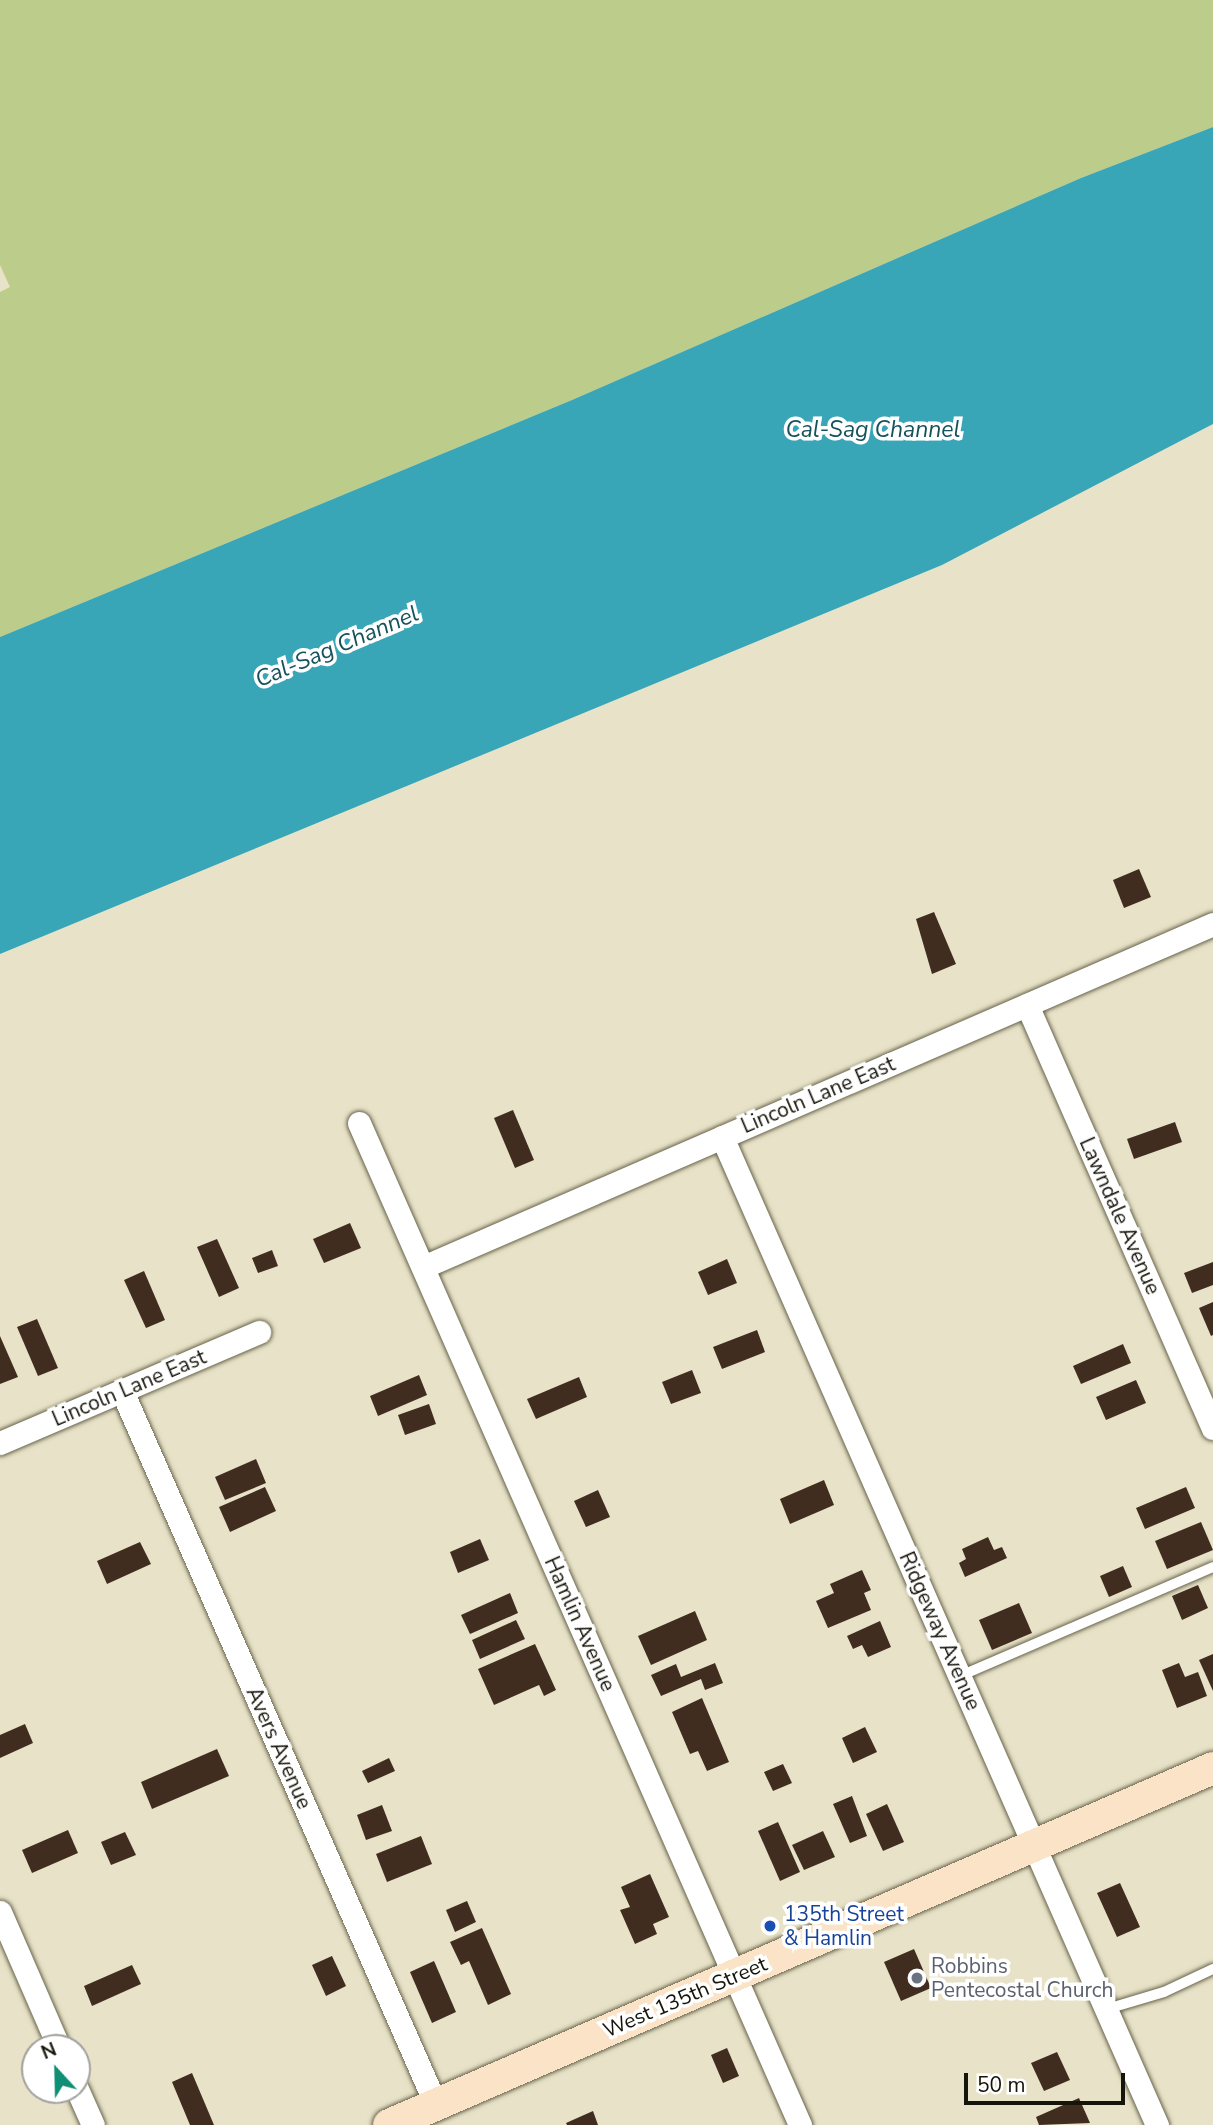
<!DOCTYPE html>
<html>
<head>
<meta charset="utf-8">
<style>
	body { margin:0 }
	#map { position:relative; width:1213px; height:2125px; overflow:hidden; background:#e8e3c8; font-family:"Nunito Sans",sans-serif }
	div>[style] { position:absolute }
	[style*='--x'] { left:calc(var(--x)*1px); top:calc(var(--y)*1px); width:calc(var(--w)*1px); rotate:calc(var(--a)*1deg) }
	.green>* { inset:0; background:#bccc8b }
	.water>* { inset:0; background:#39a6b8 }
	.building>* { inset:0; background:#402d20 }
	.roads { filter:drop-shadow(0 0 2px #67634b) drop-shadow(0 0 2px #67634b) }
	.lane>* { height:10px; margin:-5px; padding:0 5px; transform-origin:5px; border-radius:5px; background:#fff }
	.street>* { height:23px; margin:-11.5px; padding:0 11.5px; transform-origin:11.5px; border-radius:11.5px; background:#fff }
	.secondary>* { height:32px; margin:-16px; padding:0 16px; transform-origin:16px; border-radius:16px; background:#fae3c7 }
	.dots>* { width:19px; height:19px; translate:-50% -50%; box-sizing:border-box; border:4px solid #fff; border-radius:50% }
	span { translate:-50% -50%; white-space:nowrap; text-align:center; line-height:1.15; -webkit-text-stroke:7px #fff; paint-order:stroke }
	.street-label { font-size:21px; color:#16150b }
	.transit-label { font-size:21px; color:#164399 }
	.left { translate:0 -50%; text-align:left }
	.worship-label { font-size:21px; color:#5b616d }
	.water-label { font-size:23px; color:#15525c; font-style:italic }
	.north { position:absolute; left:21px; top:2034px; width:70px; height:70px; box-sizing:border-box; background:#fff; border:2px solid #a2a19d; border-radius:50%; rotate:338deg; font-size:19px; font-weight:700; line-height:28px; text-align:center; color:#16150b }
	.north::after { content:''; display:block; margin:auto; width:24px; height:32px; background:#0f9076; clip-path:polygon(50% 0,100% 100%,50% 72%,0 100%) }
	.scale { position:absolute; left:964px; top:2073px; width:161px; height:32px; box-sizing:border-box; border:4px solid #16150b; border-top:0; padding-left:9px; font-size:21px; line-height:24px; white-space:nowrap; color:#16150b; -webkit-text-stroke:5px #fff; paint-order:stroke }
</style>
</head>
<body>
<div id="map">
	<div class="green">
		<i style="clip-path:polygon(0 0,1213px 0,1213px 127px,1081px 178px,572px 400px,0 637px,0 292px,10px 287px,0 265px)"></i>
	</div>
	<div class="water">
		<i style="clip-path:polygon(1213px 127px,1213px 424px,942px 565px,0 954px,0 637px,572px 400px,1081px 178px)"></i>
	</div>
	<div class="building">
		<i style="clip-path:polygon(1139px 869px,1151px 897px,1124px 908px,1113px 880px)"></i>
		<i style="clip-path:polygon(934px 912px,956px 964px,932px 974px,916px 919px)"></i>
		<i style="clip-path:polygon(513px 1110px,534px 1160px,515px 1168px,494px 1118px)"></i>
		<i style="clip-path:polygon(1175px 1122px,1182px 1142px,1134px 1159px,1127px 1139px)"></i>
		<i style="clip-path:polygon(350px 1223px,361px 1248px,324px 1263px,313px 1239px)"></i>
		<i style="clip-path:polygon(217px 1239px,239px 1288px,219px 1297px,197px 1247px)"></i>
		<i style="clip-path:polygon(272px 1250px,278px 1266px,258px 1273px,252px 1258px)"></i>
		<i style="clip-path:polygon(727px 1259px,737px 1283px,708px 1295px,698px 1272px)"></i>
		<i style="clip-path:polygon(1213px 1262px,1213px 1285px,1192px 1293px,1184px 1273px)"></i>
		<i style="clip-path:polygon(144px 1271px,165px 1320px,146px 1328px,124px 1280px)"></i>
		<i style="clip-path:polygon(1213px 1302px,1213px 1335px,1211px 1336px,1199px 1308px)"></i>
		<i style="clip-path:polygon(37px 1319px,58px 1368px,38px 1376px,17px 1327px)"></i>
		<i style="clip-path:polygon(757px 1330px,765px 1352px,722px 1369px,713px 1347px)"></i>
		<i style="clip-path:polygon(0 1336px,18px 1377px,0 1384px)"></i>
		<i style="clip-path:polygon(1123px 1344px,1131px 1363px,1081px 1384px,1073px 1366px)"></i>
		<i style="clip-path:polygon(692px 1370px,701px 1393px,671px 1404px,662px 1382px)"></i>
		<i style="clip-path:polygon(419px 1375px,427px 1395px,378px 1416px,370px 1396px)"></i>
		<i style="clip-path:polygon(579px 1377px,587px 1397px,536px 1419px,527px 1399px)"></i>
		<i style="clip-path:polygon(1136px 1380px,1146px 1403px,1106px 1420px,1096px 1397px)"></i>
		<i style="clip-path:polygon(429px 1404px,436px 1424px,405px 1435px,398px 1415px)"></i>
		<i style="clip-path:polygon(256px 1459px,266px 1483px,225px 1500px,215px 1477px)"></i>
		<i style="clip-path:polygon(824px 1480px,834px 1505px,790px 1524px,780px 1499px)"></i>
		<i style="clip-path:polygon(265px 1487px,276px 1511px,230px 1532px,219px 1507px)"></i>
		<i style="clip-path:polygon(1186px 1487px,1195px 1508px,1145px 1529px,1136px 1508px)"></i>
		<i style="clip-path:polygon(598px 1490px,610px 1517px,586px 1527px,574px 1501px)"></i>
		<i style="clip-path:polygon(1201px 1522px,1213px 1550px,1167px 1569px,1155px 1541px)"></i>
		<i style="clip-path:polygon(988px 1537px,994px 1550px,1002px 1547px,1007px 1558px,965px 1577px,959px 1563px,966px 1559px,962px 1549px)"></i>
		<i style="clip-path:polygon(480px 1539px,489px 1560px,458px 1573px,450px 1552px)"></i>
		<i style="clip-path:polygon(140px 1542px,151px 1564px,107px 1584px,97px 1561px)"></i>
		<i style="clip-path:polygon(1123px 1566px,1132px 1587px,1109px 1597px,1100px 1576px)"></i>
		<i style="clip-path:polygon(862px 1570px,871px 1590px,864px 1593px,871px 1610px,828px 1628px,816px 1601px,834px 1593px,830px 1584px)"></i>
		<i style="clip-path:polygon(1198px 1585px,1208px 1608px,1182px 1620px,1172px 1596px)"></i>
		<i style="clip-path:polygon(510px 1593px,518px 1613px,470px 1634px,461px 1615px)"></i>
		<i style="clip-path:polygon(1019px 1603px,1032px 1633px,992px 1650px,979px 1620px)"></i>
		<i style="clip-path:polygon(695px 1611px,707px 1640px,651px 1665px,638px 1636px)"></i>
		<i style="clip-path:polygon(516px 1620px,525px 1639px,480px 1659px,472px 1640px)"></i>
		<i style="clip-path:polygon(880px 1621px,891px 1647px,868px 1657px,862px 1645px,853px 1649px,847px 1636px)"></i>
		<i style="clip-path:polygon(535px 1644px,556px 1690px,544px 1696px,539px 1685px,494px 1705px,478px 1669px)"></i>
		<i style="clip-path:polygon(1213px 1654px,1213px 1691px,1199px 1660px)"></i>
		<i style="clip-path:polygon(715px 1663px,723px 1683px,705px 1690px,701px 1679px,661px 1696px,651px 1675px,676px 1664px,681px 1677px)"></i>
		<i style="clip-path:polygon(1179px 1663px,1185px 1677px,1198px 1672px,1207px 1696px,1177px 1708px,1162px 1670px)"></i>
		<i style="clip-path:polygon(702px 1698px,729px 1762px,707px 1771px,698px 1751px,690px 1754px,672px 1712px)"></i>
		<i style="clip-path:polygon(25px 1724px,33px 1743px,0 1758px,0 1735px)"></i>
		<i style="clip-path:polygon(865px 1727px,877px 1752px,853px 1763px,842px 1738px)"></i>
		<i style="clip-path:polygon(217px 1749px,229px 1776px,152px 1809px,141px 1782px)"></i>
		<i style="clip-path:polygon(389px 1758px,395px 1771px,368px 1783px,362px 1771px)"></i>
		<i style="clip-path:polygon(783px 1764px,792px 1783px,773px 1791px,764px 1772px)"></i>
		<i style="clip-path:polygon(852px 1796px,867px 1836px,850px 1843px,833px 1804px)"></i>
		<i style="clip-path:polygon(887px 1804px,904px 1842px,883px 1851px,866px 1814px)"></i>
		<i style="clip-path:polygon(382px 1805px,392px 1831px,366px 1840px,357px 1815px)"></i>
		<i style="clip-path:polygon(778px 1822px,800px 1872px,780px 1881px,758px 1831px)"></i>
		<i style="clip-path:polygon(68px 1830px,78px 1853px,32px 1873px,22px 1850px)"></i>
		<i style="clip-path:polygon(823px 1831px,835px 1857px,804px 1870px,792px 1845px)"></i>
		<i style="clip-path:polygon(125px 1832px,136px 1855px,111px 1865px,101px 1842px)"></i>
		<i style="clip-path:polygon(421px 1836px,432px 1864px,387px 1882px,376px 1854px)"></i>
		<i style="clip-path:polygon(650px 1874px,669px 1917px,653px 1924px,657px 1934px,635px 1944px,620px 1910px,630px 1907px,621px 1887px)"></i>
		<i style="clip-path:polygon(1120px 1883px,1140px 1927px,1117px 1937px,1097px 1893px)"></i>
		<i style="clip-path:polygon(467px 1901px,476px 1922px,455px 1932px,446px 1910px)"></i>
		<i style="clip-path:polygon(482px 1928px,511px 1994px,488px 2005px,469px 1961px,461px 1965px,450px 1942px)"></i>
		<i style="clip-path:polygon(914px 1949px,931px 1988px,901px 2001px,884px 1962px)"></i>
		<i style="clip-path:polygon(332px 1956px,346px 1986px,326px 1996px,312px 1965px)"></i>
		<i style="clip-path:polygon(434px 1961px,456px 2012px,432px 2023px,410px 1972px)"></i>
		<i style="clip-path:polygon(132px 1965px,141px 1984px,92px 2006px,84px 1986px)"></i>
		<i style="clip-path:polygon(727px 2048px,739px 2076px,723px 2083px,711px 2055px)"></i>
		<i style="clip-path:polygon(1057px 2052px,1070px 2080px,1044px 2091px,1031px 2063px)"></i>
		<i style="clip-path:polygon(192px 2073px,214px 2125px,190px 2125px,172px 2082px)"></i>
		<i style="clip-path:polygon(1079px 2098px,1090px 2123px,1039px 2125px,1036px 2117px)"></i>
		<i style="clip-path:polygon(593px 2111px,598px 2125px,567px 2125px,566px 2123px)"></i>
	</div>
	<div class="roads">
		<div class="lane">
			<i style="--x:960;--y:1676;--w:275;--a:-23.3"></i>
			<i style="--x:1107;--y:2009;--w:59;--a:-16.6"></i>
			<i style="--x:1164;--y:1992;--w:54;--a:-25.1"></i>
		</div>
		<div class="street">
			<i style="--x:1027;--y:1005;--w:462;--a:66.3"></i>
			<i style="--x:359;--y:1123;--w:1095;--a:66.24"></i>
			<i style="--x:722;--y:1137;--w:1080;--a:66.24"></i>
			<i style="--x:423;--y:1267;--w:861;--a:-23.47"></i>
			<i style="--x:122;--y:1391;--w:780;--a:66.26"></i>
			<i style="--x:0;--y:1443;--w:282;--a:-23.2"></i>
			<i style="--x:0;--y:1912;--w:148;--a:66.5"></i>
			<i style="--x:77;--y:2089;--w:39;--a:66"></i>
		</div>
		<div class="secondary">
			<i style="--x:389;--y:2125;--w:898;--a:-23.42"></i>
		</div>
	</div>
	<div class="dots">
		<i style="left:770px;top:1926px;background:#1a4fb4"></i>
		<i style="left:917px;top:1978px;background:#6b7280"></i>
	</div>
	<div class="street-label">
		<span style="left:818px;top:1095px;rotate:-23deg">Lincoln Lane East</span>
		<span style="left:1120px;top:1216px;rotate:66deg">Lawndale Avenue</span>
		<span style="left:129px;top:1388px;rotate:-23deg">Lincoln Lane East</span>
		<span style="left:580px;top:1624px;rotate:66deg">Hamlin Avenue</span>
		<span style="left:940px;top:1631px;rotate:66deg">Ridgeway Avenue</span>
		<span style="left:279px;top:1748px;rotate:66deg">Avers Avenue</span>
		<span style="left:685px;top:1997px;rotate:-23deg">West 135th Street</span>
	</div>
	<div class="transit-label">
		<span class="left" style="left:784px;top:1926px">135th Street<br>&amp; Hamlin</span>
	</div>
	<div class="worship-label">
		<span class="left" style="left:931px;top:1978px">Robbins<br>Pentecostal Church</span>
	</div>
	<div class="water-label">
		<span style="left:873px;top:430px">Cal-Sag Channel</span>
		<span style="left:337px;top:647px;rotate:-23deg">Cal-Sag Channel</span>
	</div>
	<div class="north">N</div>
	<div class="scale">50 m</div>
</div>
</body>
</html>
